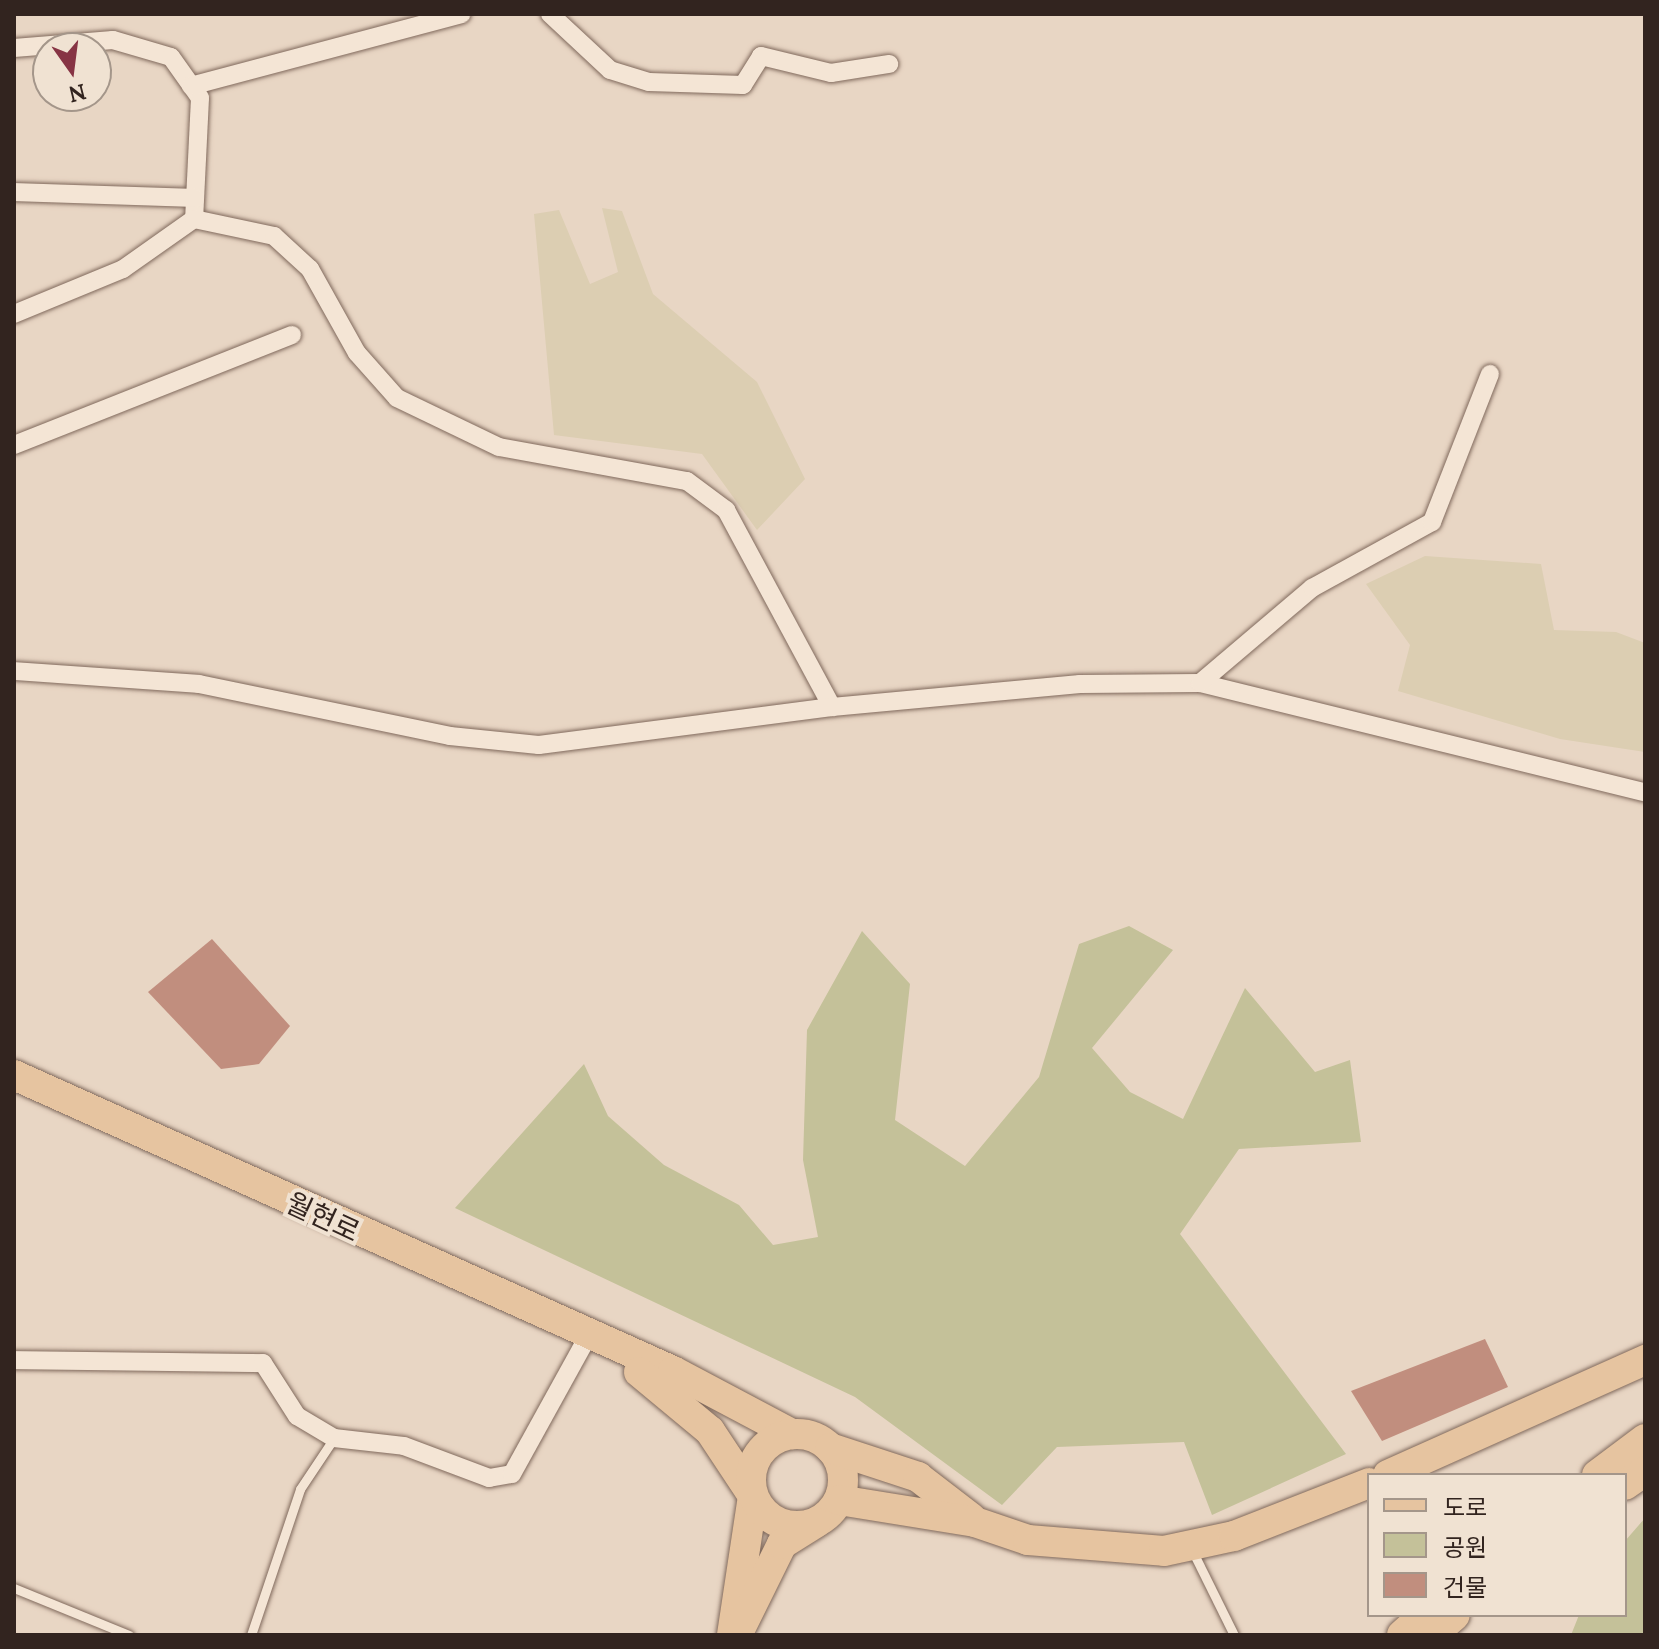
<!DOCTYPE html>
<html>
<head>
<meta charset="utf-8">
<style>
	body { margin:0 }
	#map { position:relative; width:1659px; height:1649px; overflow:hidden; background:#e8d6c4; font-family:Lora,"Noto Sans KR",serif }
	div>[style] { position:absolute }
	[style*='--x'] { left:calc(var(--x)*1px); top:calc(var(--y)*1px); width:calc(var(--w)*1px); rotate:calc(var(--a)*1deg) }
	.farmland>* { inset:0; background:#dcceb2 }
	.green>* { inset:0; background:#c4c199 }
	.building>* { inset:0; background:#c18e7e }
	.roads { filter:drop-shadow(0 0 2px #80695c) drop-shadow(0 0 2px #80695c) }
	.lane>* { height:9px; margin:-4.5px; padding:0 4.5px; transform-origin:4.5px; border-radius:4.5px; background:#f4e5d5 }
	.street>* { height:18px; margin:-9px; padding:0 9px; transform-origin:9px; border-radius:9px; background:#f4e5d5 }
	.primary>* { height:30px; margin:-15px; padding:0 15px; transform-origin:15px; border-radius:15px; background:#e6c4a0 }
	.primary>.ring { margin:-15px; padding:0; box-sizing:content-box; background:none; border:30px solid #e6c4a0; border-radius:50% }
	span { translate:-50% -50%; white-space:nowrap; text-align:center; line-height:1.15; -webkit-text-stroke:8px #f0e2d2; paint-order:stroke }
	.street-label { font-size:28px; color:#32241f }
	.frame { position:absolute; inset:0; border:16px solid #32241f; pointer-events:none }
	.legend { position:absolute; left:1367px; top:1473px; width:260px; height:144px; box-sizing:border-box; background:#f0e2d2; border:2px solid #a4968a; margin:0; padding:10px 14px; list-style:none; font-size:24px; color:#32241f }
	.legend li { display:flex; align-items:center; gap:16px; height:40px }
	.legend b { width:40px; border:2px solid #a4968a }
	.north { position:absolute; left:32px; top:32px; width:80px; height:80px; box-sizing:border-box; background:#f0e2d2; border:2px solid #a4968a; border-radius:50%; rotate:166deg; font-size:22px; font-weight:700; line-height:32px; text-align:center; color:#32241f }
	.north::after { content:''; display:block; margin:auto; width:28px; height:36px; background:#873444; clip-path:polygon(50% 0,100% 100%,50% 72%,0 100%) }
</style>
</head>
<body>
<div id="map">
	<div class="farmland">
		<i style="clip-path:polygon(602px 208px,622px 211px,653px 294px,757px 382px,805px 479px,757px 530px,702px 454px,554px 435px,534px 214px,559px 210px,590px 284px,618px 272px)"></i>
		<i style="clip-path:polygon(1425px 556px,1541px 564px,1554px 630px,1616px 632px,1645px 643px,1645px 752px,1560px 739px,1398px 691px,1410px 645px,1366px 584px)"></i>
	</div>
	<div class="green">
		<i style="clip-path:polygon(1129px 926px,1173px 950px,1092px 1048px,1130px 1092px,1183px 1119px,1245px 988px,1315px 1072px,1350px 1060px,1361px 1142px,1239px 1149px,1180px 1234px,1346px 1454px,1212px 1515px,1184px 1442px,1057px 1447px,1002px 1505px,855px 1397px,455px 1208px,584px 1064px,608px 1116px,664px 1165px,739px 1205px,773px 1245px,818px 1237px,803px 1160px,807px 1030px,862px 931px,910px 984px,895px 1120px,965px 1166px,1039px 1077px,1079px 944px)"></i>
		<i style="clip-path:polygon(1645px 1518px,1645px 1635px,1571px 1635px,1579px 1615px,1625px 1615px,1625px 1541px)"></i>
	</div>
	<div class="building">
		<i style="clip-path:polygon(212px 939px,290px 1026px,259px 1064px,221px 1069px,148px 992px)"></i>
		<i style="clip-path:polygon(1485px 1339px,1508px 1387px,1382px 1441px,1351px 1391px)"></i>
	</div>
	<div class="roads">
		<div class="lane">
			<i style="--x:1191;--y:1548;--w:97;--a:63.7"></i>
			<i style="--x:14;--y:1588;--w:124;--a:22.2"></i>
			<i style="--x:251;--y:1635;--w:154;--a:-71.4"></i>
			<i style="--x:300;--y:1489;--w:61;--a:-56.3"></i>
		</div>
		<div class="street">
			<i style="--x:550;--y:14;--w:82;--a:43"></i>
			<i style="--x:610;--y:70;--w:41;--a:17.1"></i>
			<i style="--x:649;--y:82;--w:94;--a:1.8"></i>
			<i style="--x:743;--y:85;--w:34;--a:-58"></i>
			<i style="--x:761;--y:56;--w:72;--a:13.7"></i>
			<i style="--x:831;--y:73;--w:59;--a:-8.8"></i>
			<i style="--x:14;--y:48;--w:99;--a:-4.6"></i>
			<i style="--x:113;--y:40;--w:60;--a:16.3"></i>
			<i style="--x:171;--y:57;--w:50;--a:54.7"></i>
			<i style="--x:200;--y:98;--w:121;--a:92.8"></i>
			<i style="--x:191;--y:86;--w:280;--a:-14.9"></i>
			<i style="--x:14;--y:192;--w:181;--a:1.9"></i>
			<i style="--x:14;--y:314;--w:118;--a:-22.4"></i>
			<i style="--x:123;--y:269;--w:87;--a:-35.2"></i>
			<i style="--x:194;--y:219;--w:82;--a:12"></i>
			<i style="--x:274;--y:236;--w:49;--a:42.5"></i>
			<i style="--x:310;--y:269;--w:96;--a:60.8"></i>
			<i style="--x:357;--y:353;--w:60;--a:48.4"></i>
			<i style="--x:397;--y:398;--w:113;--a:25.7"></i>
			<i style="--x:499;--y:447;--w:191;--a:10.3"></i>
			<i style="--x:687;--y:481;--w:49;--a:36.6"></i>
			<i style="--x:726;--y:510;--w:224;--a:61.7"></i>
			<i style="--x:14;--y:445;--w:299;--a:-21.6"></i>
			<i style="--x:14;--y:671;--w:185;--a:4"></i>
			<i style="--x:199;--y:684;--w:256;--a:11.7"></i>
			<i style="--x:450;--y:736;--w:89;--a:5.8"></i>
			<i style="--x:539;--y:745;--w:295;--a:-7.4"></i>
			<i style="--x:832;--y:707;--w:249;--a:-5.3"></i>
			<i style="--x:1080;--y:684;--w:120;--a:-0.5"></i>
			<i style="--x:1200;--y:683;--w:458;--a:13.8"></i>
			<i style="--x:1200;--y:683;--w:147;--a:-40.3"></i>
			<i style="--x:1312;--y:588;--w:137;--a:-28.8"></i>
			<i style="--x:1432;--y:522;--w:159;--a:-68.6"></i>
			<i style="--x:14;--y:1360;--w:249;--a:0.7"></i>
			<i style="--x:263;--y:1363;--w:63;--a:57.3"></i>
			<i style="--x:297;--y:1416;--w:43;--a:30.7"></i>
			<i style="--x:334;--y:1438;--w:70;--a:6.5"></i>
			<i style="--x:404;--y:1446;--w:91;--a:20.6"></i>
			<i style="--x:489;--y:1478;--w:23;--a:-10"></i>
			<i style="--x:512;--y:1474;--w:155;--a:-61.1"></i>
		</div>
		<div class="primary">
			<i style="--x:14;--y:1075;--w:722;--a:24.19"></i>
			<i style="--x:673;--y:1371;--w:135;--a:27.9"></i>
			<i style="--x:639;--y:1372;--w:92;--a:39.7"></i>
			<i style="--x:710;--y:1431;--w:78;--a:56.5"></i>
			<i style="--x:753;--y:1496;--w:141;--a:98.6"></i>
			<i class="ring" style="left:751px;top:1434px;width:62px;height:62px"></i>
			<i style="--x:830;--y:1448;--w:93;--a:18.2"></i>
			<i style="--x:918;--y:1477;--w:67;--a:37.7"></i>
			<i style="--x:1388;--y:1475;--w:282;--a:-24.1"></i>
			<i style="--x:1597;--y:1475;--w:60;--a:-36.9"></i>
			<i style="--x:1625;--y:1485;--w:24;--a:-35"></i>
			<i style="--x:839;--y:1500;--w:138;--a:9.2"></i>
			<i style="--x:975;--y:1522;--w:56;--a:18.8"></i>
			<i style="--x:1028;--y:1540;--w:136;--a:4.6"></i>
			<i style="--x:1164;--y:1551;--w:72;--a:-12.1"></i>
			<i style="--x:1234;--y:1536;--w:145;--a:-21.4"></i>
			<i style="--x:737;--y:1635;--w:102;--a:-63.7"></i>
			<i style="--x:782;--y:1544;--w:40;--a:-32"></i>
			<i style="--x:1402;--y:1635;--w:30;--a:-42"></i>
			<i style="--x:1432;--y:1635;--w:30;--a:-41"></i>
		</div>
	</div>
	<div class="street-label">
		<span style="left:323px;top:1217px;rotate:25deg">월현로</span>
	</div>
	<div class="frame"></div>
	<ul class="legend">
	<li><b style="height:10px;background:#e6c4a0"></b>도로</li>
	<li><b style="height:22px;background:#c4c199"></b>공원</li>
	<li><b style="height:22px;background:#c18e7e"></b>건물</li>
	</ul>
	<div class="north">N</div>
</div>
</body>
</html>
